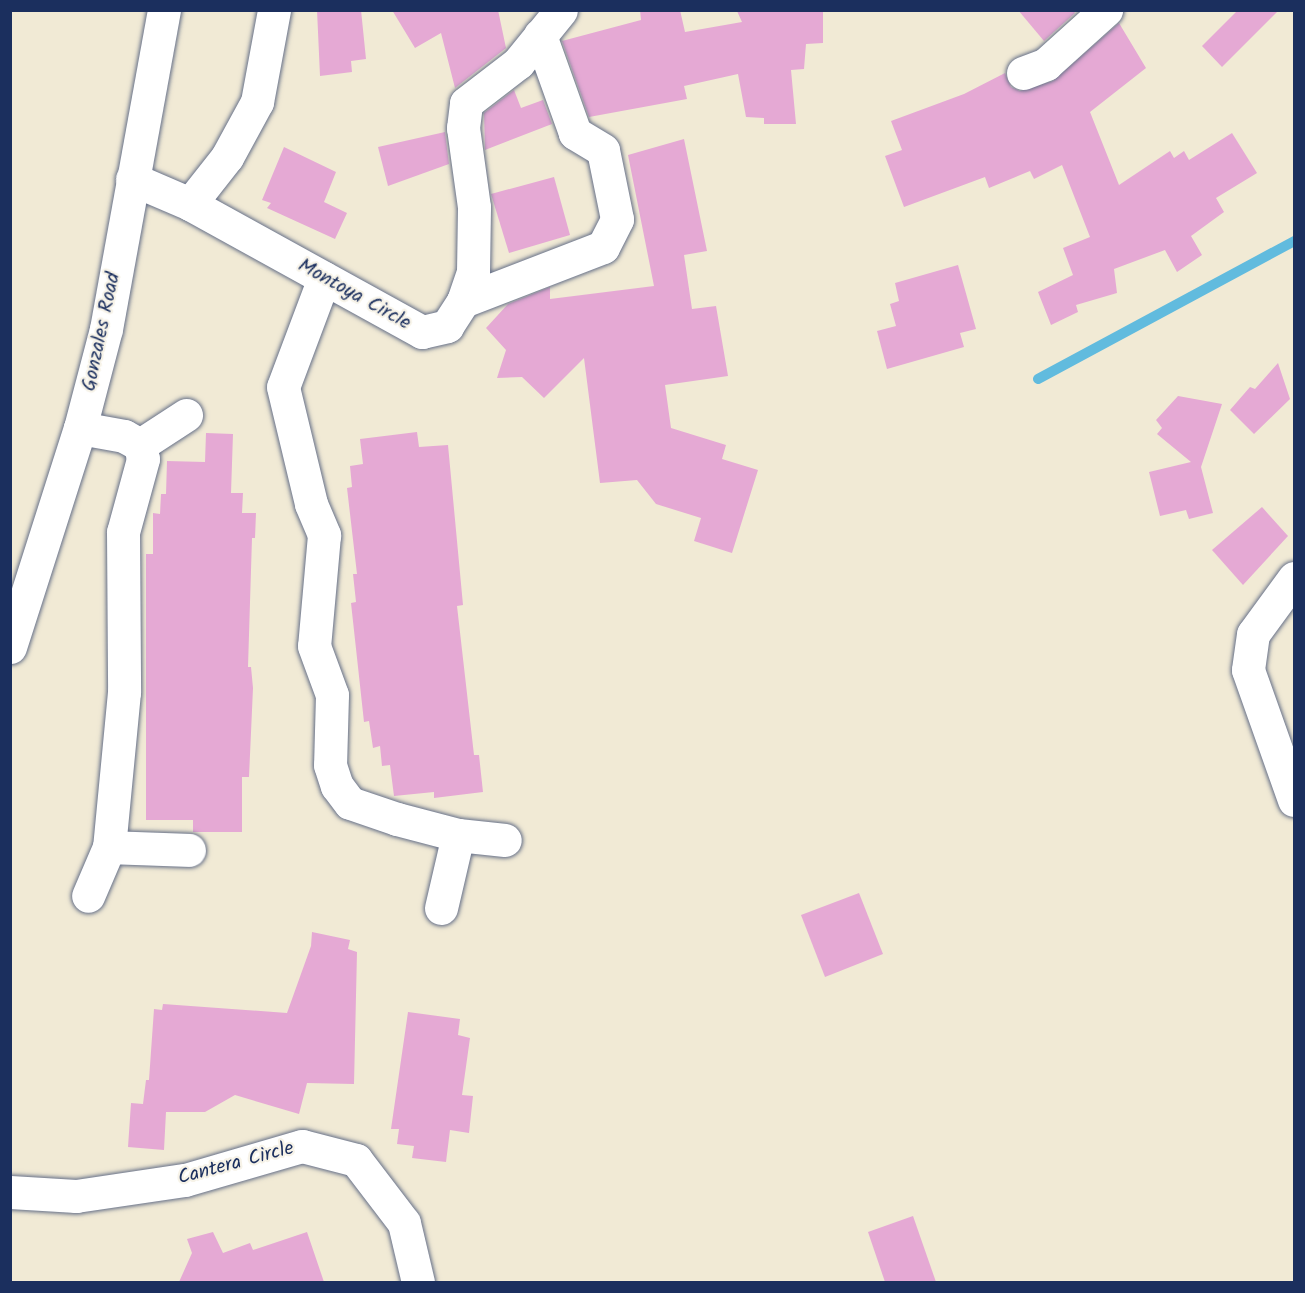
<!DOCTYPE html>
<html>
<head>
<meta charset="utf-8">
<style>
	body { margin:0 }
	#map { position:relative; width:1305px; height:1293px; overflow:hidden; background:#f1ead5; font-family:Kalam,sans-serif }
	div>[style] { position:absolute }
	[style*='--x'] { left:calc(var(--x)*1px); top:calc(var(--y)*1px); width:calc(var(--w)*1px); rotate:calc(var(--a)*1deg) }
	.stream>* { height:10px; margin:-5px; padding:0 5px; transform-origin:5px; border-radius:5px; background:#61bbde }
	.building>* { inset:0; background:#e5a9d4 }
	.roads { filter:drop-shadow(0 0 2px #667088) drop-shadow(0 0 2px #667088) }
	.minor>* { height:33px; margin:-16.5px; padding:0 16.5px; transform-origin:16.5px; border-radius:16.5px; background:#fff }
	span { translate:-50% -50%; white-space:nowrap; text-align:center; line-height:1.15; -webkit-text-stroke:4.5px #f7f3e8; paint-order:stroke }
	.street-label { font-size:20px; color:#1b2f5e }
	.frame { position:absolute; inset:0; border:12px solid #1b2f5e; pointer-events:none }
</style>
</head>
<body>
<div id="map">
	<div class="stream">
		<i style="--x:1038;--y:379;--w:291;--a:-28.3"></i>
	</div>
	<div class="building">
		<i style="clip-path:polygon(317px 10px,361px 10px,366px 59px,351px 61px,352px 72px,320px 76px)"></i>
		<i style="clip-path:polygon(392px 10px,498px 10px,506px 48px,455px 88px,441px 33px,415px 48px)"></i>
		<i style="clip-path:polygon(640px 10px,680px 10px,685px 32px,742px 22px,737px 11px,823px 10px,823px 43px,806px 44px,804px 69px,791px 70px,796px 124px,764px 124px,764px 118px,746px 117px,738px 74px,684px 86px,687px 99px,589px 117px,562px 41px,641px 20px)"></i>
		<i style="clip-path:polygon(1018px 10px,1073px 10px,1075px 13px,1044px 41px)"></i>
		<i style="clip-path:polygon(1238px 10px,1279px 10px,1222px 67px,1202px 46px)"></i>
		<i style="clip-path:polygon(1119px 23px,1146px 68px,1090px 112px,1119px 185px,1170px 151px,1174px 158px,1184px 151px,1189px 160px,1232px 133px,1257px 173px,1216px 198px,1224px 212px,1191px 236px,1202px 255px,1177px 272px,1165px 250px,1114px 269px,1117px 293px,1076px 305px,1078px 312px,1051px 325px,1038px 292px,1073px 275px,1063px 248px,1090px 237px,1062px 165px,1034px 179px,1030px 171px,989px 188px,985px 177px,904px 207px,885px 156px,902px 150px,891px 121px,964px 94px,1005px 73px,1011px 87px,1020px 91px,1053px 81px)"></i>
		<i style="clip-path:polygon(514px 90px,521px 108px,543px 100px,552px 124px,485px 150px,484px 113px)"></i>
		<i style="clip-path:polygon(445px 132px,449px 164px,388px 186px,378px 147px)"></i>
		<i style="clip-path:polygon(684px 139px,707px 251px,684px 255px,692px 309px,716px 306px,728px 376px,665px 385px,671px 428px,726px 445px,722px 459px,758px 470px,732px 553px,694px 541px,701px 518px,656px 504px,637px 480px,600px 483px,584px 358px,544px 398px,522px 377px,497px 378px,506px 350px,486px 328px,508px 304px,550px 287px,550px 299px,654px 286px,628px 155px)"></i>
		<i style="clip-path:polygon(284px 147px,336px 172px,324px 202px,347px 213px,335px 239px,267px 208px,271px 203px,262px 200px)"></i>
		<i style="clip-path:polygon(554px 177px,570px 235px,509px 253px,491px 194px)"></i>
		<i style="clip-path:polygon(958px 265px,976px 329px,960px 333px,964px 347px,887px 369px,877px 331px,896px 326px,890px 304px,899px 301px,895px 283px)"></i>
		<i style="clip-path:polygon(1278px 363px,1290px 399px,1254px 434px,1230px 410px,1250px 387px,1255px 389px)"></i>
		<i style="clip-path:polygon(1178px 396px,1222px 404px,1201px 467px,1213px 513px,1189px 519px,1186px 510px,1160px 516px,1149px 472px,1191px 462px,1157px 434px,1162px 428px,1156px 420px)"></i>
		<i style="clip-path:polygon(417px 432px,419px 447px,448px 445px,463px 605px,457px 606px,474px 755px,479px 755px,483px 792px,434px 798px,434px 792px,394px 796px,390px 765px,382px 766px,380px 746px,373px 748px,369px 721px,364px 722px,351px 603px,356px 602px,353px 574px,357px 574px,347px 488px,352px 487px,350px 466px,363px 464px,360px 439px)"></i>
		<i style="clip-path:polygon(206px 433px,233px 434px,231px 493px,243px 493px,242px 513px,256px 513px,255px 538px,252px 538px,248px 667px,251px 667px,253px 688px,249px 777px,242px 777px,242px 832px,193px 832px,193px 820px,146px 820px,146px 554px,153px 554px,153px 513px,160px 514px,161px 494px,166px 494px,167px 461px,205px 462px)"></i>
		<i style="clip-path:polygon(1262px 507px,1288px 536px,1243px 585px,1212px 550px)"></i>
		<i style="clip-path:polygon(859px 893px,883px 954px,825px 977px,801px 915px)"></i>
		<i style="clip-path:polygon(312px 932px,350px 940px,348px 949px,357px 952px,354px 1084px,307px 1083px,299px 1114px,235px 1095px,205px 1112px,166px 1112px,164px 1150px,128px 1147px,131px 1103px,143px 1104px,146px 1080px,149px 1080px,154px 1009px,162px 1010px,163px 1004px,287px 1013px,311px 946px)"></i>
		<i style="clip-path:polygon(408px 1012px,460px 1019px,458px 1035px,470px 1038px,462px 1095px,473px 1096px,469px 1133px,450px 1130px,446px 1162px,412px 1158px,414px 1146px,397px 1144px,399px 1129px,391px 1129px)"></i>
		<i style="clip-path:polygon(913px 1216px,936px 1282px,885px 1282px,868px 1232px)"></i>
		<i style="clip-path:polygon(213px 1232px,223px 1253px,250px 1243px,253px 1250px,307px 1232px,324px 1282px,179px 1282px,192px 1253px,187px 1239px)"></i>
	</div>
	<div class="roads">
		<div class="minor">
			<i style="--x:1023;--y:73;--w:25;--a:-21"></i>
			<i style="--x:1046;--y:64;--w:81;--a:-42"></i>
			<i style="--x:132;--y:179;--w:63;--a:23.3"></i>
			<i style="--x:190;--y:204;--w:265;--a:28.9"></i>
			<i style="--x:422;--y:332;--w:26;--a:-13"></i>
			<i style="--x:447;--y:326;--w:30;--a:-57"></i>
			<i style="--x:463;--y:301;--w:31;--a:-71"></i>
			<i style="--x:473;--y:272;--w:65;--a:-89.1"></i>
			<i style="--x:474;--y:207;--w:80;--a:-97.9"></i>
			<i style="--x:463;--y:128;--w:25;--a:-83"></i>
			<i style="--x:466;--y:103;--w:66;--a:-37.6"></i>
			<i style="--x:518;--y:63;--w:68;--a:-50.9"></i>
			<i style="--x:190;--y:204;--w:60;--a:-51.8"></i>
			<i style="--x:227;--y:157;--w:63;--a:-61.4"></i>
			<i style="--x:257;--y:102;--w:94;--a:-79.5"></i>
			<i style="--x:324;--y:278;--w:116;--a:110.6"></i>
			<i style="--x:283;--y:387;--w:120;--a:76.5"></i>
			<i style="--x:311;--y:504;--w:34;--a:67"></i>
			<i style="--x:324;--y:535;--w:111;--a:95.1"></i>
			<i style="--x:314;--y:646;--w:52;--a:69.8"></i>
			<i style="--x:332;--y:695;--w:70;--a:91.6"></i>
			<i style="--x:330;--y:765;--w:22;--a:72"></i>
			<i style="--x:337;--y:786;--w:21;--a:53"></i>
			<i style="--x:350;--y:803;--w:50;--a:18.8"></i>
			<i style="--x:397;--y:819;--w:63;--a:14.7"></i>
			<i style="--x:458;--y:835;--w:47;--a:6.1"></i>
			<i style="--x:463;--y:301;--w:150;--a:-21.1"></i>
			<i style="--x:603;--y:247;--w:31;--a:-63"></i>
			<i style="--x:617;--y:219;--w:70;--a:-101.5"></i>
			<i style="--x:603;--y:150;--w:33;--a:-149"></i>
			<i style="--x:575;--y:133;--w:104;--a:-109.7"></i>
			<i style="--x:80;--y:428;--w:45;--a:10.3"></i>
			<i style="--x:124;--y:436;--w:18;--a:29"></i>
			<i style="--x:140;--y:445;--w:14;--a:78"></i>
			<i style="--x:143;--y:459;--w:76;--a:105.3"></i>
			<i style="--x:123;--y:532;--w:160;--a:89.6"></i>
			<i style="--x:124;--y:692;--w:156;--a:95.5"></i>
			<i style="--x:109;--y:847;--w:53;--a:113.2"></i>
			<i style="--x:140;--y:445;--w:55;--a:-33.1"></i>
			<i style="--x:1294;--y:578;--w:69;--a:126.2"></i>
			<i style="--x:1253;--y:634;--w:36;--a:98"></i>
			<i style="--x:1248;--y:670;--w:138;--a:70.5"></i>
			<i style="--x:10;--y:647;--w:230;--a:-72.3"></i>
			<i style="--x:80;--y:428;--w:102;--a:-75.3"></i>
			<i style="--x:106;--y:329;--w:324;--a:-79.7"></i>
			<i style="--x:109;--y:847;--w:80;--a:2.1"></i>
			<i style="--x:441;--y:908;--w:75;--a:-76.9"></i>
			<i style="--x:10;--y:1192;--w:66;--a:3.5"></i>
			<i style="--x:76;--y:1196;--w:110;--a:-8.4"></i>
			<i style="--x:185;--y:1180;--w:122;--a:-16.2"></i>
			<i style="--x:302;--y:1146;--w:56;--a:14.5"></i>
			<i style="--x:356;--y:1160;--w:79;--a:52.7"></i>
			<i style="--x:404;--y:1223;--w:61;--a:76.7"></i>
		</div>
	</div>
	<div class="street-label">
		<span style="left:354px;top:295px;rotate:29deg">Montoya Circle</span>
		<span style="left:102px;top:332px;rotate:-78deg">Gonzales Road</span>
		<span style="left:236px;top:1164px;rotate:-15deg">Cantera Circle</span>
	</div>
	<div class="frame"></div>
</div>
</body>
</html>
